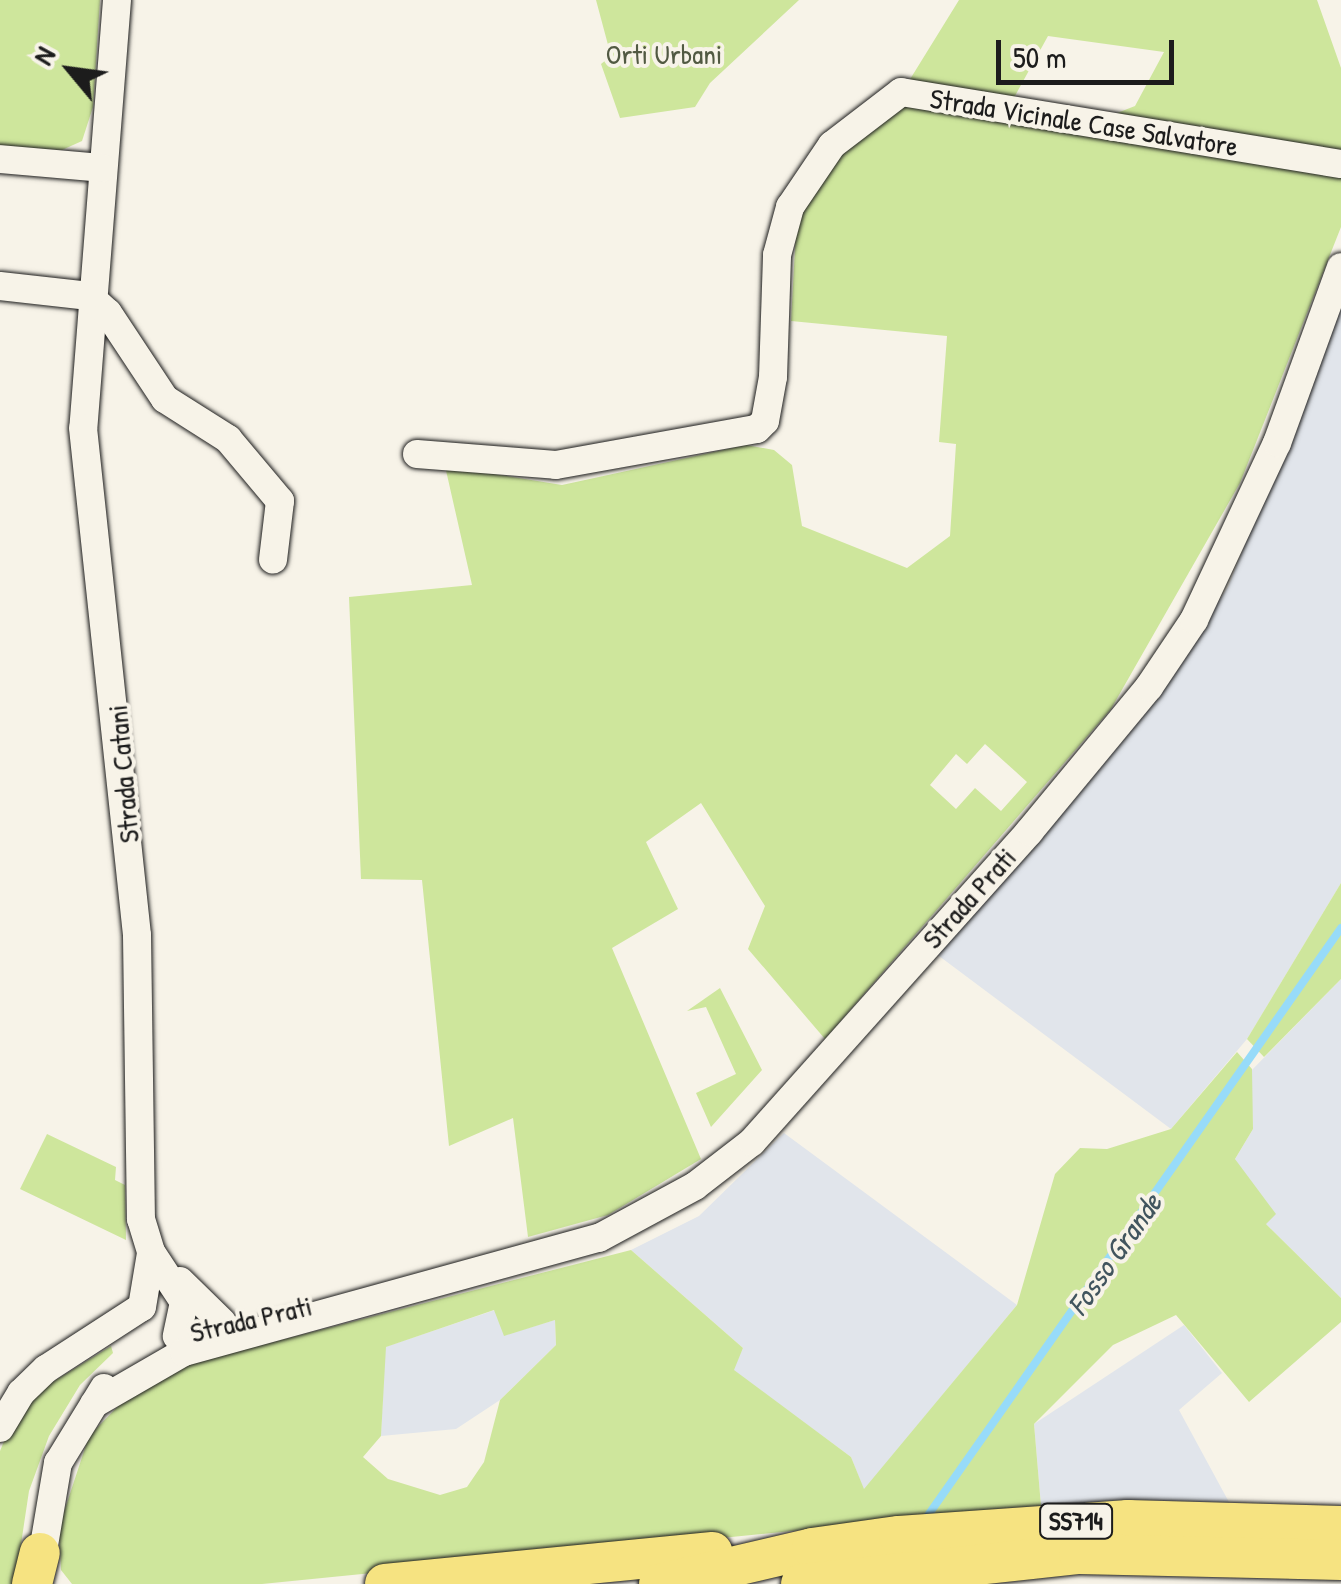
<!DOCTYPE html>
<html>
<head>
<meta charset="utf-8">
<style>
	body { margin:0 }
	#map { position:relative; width:1341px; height:1584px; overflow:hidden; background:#f7f3e8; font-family:"Patrick Hand",sans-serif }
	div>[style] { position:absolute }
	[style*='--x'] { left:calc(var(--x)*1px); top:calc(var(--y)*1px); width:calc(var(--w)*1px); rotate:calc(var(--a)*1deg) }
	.built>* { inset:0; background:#e1e5eb }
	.green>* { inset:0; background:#cee69c }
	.stream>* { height:8px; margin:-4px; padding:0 4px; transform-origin:4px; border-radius:4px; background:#97dbf9 }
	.roads { filter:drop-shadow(0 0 2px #1c1c1c) drop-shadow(0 0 2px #1c1c1c) }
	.minor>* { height:28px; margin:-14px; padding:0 14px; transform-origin:14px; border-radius:14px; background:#f7f3e8 }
	.highway>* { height:40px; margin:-20px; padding:0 20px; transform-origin:20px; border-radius:20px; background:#f6e381 }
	span { translate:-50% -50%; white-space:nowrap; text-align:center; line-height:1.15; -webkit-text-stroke:8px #f7f3e8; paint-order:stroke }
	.shield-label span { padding:2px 8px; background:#f7f3e8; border:2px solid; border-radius:8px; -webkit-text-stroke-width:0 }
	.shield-label { font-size:25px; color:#1c1c1c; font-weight:700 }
	.park-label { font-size:28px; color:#515942 }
	.street-label { font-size:28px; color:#1c1c1c }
	.water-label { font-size:30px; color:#41555e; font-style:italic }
	.north { position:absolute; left:20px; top:20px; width:100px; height:100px; -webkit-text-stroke:8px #f7f3e8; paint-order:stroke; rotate:299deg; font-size:28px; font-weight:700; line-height:40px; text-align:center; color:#1c1c1c }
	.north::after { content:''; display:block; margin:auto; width:35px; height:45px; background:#1c1c1c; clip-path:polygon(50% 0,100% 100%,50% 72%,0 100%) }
	.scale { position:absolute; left:996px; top:40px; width:178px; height:45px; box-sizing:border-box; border:5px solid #1c1c1c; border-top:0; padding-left:12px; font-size:30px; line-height:35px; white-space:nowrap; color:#1c1c1c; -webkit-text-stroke:8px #f7f3e8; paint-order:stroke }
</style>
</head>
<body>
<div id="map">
	<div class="built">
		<i style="clip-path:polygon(1341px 303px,1341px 883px,1247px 1039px,1171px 1129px,935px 953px,1165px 682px,1228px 587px)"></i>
		<i style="clip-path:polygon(1341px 979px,1341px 1298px,1265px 1223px,1235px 1159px,1253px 1129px,1250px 1072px)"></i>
		<i style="clip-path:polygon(784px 1133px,1017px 1305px,864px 1490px,851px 1457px,733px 1370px,743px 1348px,631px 1250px,699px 1216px)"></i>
		<i style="clip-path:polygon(495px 1310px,505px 1335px,555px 1320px,556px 1345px,500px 1400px,456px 1429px,381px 1436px,385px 1347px)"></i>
		<i style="clip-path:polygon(1184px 1325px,1222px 1373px,1179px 1410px,1230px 1504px,1041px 1506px,1034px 1424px)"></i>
	</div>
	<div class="green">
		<i style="clip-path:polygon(0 0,100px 0,93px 107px,82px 141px,62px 150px,0 147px)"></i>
		<i style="clip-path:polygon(596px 0,799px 0,710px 83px,695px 107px,620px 118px,601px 64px,611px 56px)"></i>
		<i style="clip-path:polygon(evenodd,959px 0,1317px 0,1341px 68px,1341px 227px,1240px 483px,1111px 709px,825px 1039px,748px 949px,765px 906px,701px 803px,646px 842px,678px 909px,612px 948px,701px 1159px,608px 1215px,528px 1237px,513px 1118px,449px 1146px,422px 880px,361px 879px,349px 597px,472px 585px,445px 466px,562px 485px,746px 445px,774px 450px,792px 465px,802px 526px,907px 568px,950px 536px,956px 444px,939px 442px,947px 336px,791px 321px,797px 212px,830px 164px,897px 107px,922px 102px,1079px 128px,1135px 106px,1164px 52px,1048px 36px,1010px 105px,904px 89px,959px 0,985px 744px,1027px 782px,1001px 811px,975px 788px,956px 809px,930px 785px,956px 754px,967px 764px,985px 744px)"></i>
		<i style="clip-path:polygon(1341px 883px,1341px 979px,1264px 1057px,1247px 1039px)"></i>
		<i style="clip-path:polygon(720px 988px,762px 1070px,711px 1127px,696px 1093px,736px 1074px,706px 1007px,687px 1011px)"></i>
		<i style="clip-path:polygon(evenodd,1237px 1052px,1252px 1069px,1253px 1129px,1235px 1159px,1276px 1214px,1266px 1224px,1341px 1298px,1341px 1322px,1249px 1402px,1176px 1315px,1113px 1345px,1034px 1424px,1041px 1506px,262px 1584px,72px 1584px,61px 1570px,59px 1527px,89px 1436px,127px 1397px,172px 1368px,631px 1250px,743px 1348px,734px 1370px,851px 1457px,864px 1489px,1017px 1305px,1055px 1174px,1080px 1148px,1107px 1149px,1171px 1129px,1237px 1052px,494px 1310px,504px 1336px,555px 1320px,556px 1345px,500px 1400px,484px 1462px,467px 1487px,440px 1495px,388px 1479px,363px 1457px,381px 1436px,386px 1347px,494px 1310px)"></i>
		<i style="clip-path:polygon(47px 1134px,116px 1167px,115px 1180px,125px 1185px,126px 1240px,20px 1189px)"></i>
		<i style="clip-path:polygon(111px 1346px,113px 1353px,80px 1385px,49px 1436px,29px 1491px,15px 1584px,0 1584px,0 1451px,11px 1424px,30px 1396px)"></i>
	</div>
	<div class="stream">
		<i style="--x:924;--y:1521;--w:725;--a:-54.88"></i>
	</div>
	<div class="roads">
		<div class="minor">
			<i style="--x:117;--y:0;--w:429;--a:94.5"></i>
			<i style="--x:83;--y:428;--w:510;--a:83.92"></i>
			<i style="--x:137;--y:935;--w:284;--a:89.2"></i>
			<i style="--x:141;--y:1219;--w:34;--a:73"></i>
			<i style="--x:151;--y:1252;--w:60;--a:56.6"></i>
			<i style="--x:184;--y:1302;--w:35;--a:102"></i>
			<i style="--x:0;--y:159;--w:102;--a:5"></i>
			<i style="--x:0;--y:286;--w:90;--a:6.4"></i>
			<i style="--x:89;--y:296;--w:25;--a:42"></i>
			<i style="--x:108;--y:313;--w:103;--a:56.5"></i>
			<i style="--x:165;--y:399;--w:75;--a:32.4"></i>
			<i style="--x:228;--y:439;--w:81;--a:50"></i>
			<i style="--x:280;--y:501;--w:59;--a:96.8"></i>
			<i style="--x:417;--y:454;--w:139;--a:4.5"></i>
			<i style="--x:556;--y:465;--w:204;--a:-10.2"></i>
			<i style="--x:757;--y:429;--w:11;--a:-45"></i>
			<i style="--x:765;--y:421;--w:45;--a:-79.7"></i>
			<i style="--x:773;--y:377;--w:122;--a:-88.1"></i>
			<i style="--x:777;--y:255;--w:50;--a:-74.8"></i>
			<i style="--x:790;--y:207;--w:75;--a:-55.9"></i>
			<i style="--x:832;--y:145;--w:87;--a:-37.5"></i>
			<i style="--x:901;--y:92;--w:446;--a:9.3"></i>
			<i style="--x:180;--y:1281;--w:59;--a:44.3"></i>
			<i style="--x:94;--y:1404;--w:104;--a:-30"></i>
			<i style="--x:184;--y:1352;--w:430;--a:-15.4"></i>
			<i style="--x:599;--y:1238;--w:109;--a:-28.4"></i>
			<i style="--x:695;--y:1186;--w:72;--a:-37.7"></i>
			<i style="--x:752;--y:1142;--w:416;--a:-48.2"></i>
			<i style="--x:1029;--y:832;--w:188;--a:-50.4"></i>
			<i style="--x:1149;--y:687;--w:81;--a:-56.1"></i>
			<i style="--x:1194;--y:620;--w:195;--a:-64.9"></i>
			<i style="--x:1277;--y:443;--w:187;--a:-70"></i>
			<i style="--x:0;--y:1428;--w:41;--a:-59"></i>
			<i style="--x:21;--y:1393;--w:35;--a:-44"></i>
			<i style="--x:46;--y:1369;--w:114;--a:-32.9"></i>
			<i style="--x:142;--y:1307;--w:55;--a:-80.5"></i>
			<i style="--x:40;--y:1569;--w:108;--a:-80.4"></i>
			<i style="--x:58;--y:1463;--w:88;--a:-58.5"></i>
		</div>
		<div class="highway">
			<i style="--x:32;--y:1584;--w:32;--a:-76"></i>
			<i style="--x:385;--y:1584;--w:329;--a:-5.6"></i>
			<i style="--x:659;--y:1584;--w:157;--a:-13.2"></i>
			<i style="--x:812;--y:1548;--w:88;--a:-7.9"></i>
			<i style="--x:899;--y:1536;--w:230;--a:-4"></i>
			<i style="--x:1128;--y:1520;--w:213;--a:1.6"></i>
			<i style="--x:801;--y:1584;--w:280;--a:-6.2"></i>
			<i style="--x:1079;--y:1554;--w:262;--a:1.3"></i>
		</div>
	</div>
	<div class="shield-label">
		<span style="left:1076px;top:1521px">SS714</span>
	</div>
	<div class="park-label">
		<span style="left:664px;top:54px">Orti Urbani</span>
	</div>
	<div class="street-label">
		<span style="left:1084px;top:122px;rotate:9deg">Strada Vicinale Case Salvatore</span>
		<span style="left:123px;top:774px;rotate:-95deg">Strada Catani</span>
		<span style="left:969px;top:898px;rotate:-48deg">Strada Prati</span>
		<span style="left:251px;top:1319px;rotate:-13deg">Strada Prati</span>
	</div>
	<div class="water-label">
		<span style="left:1114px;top:1254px;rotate:-55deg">Fosso Grande</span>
	</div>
	<div class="north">N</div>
	<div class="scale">50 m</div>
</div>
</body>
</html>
